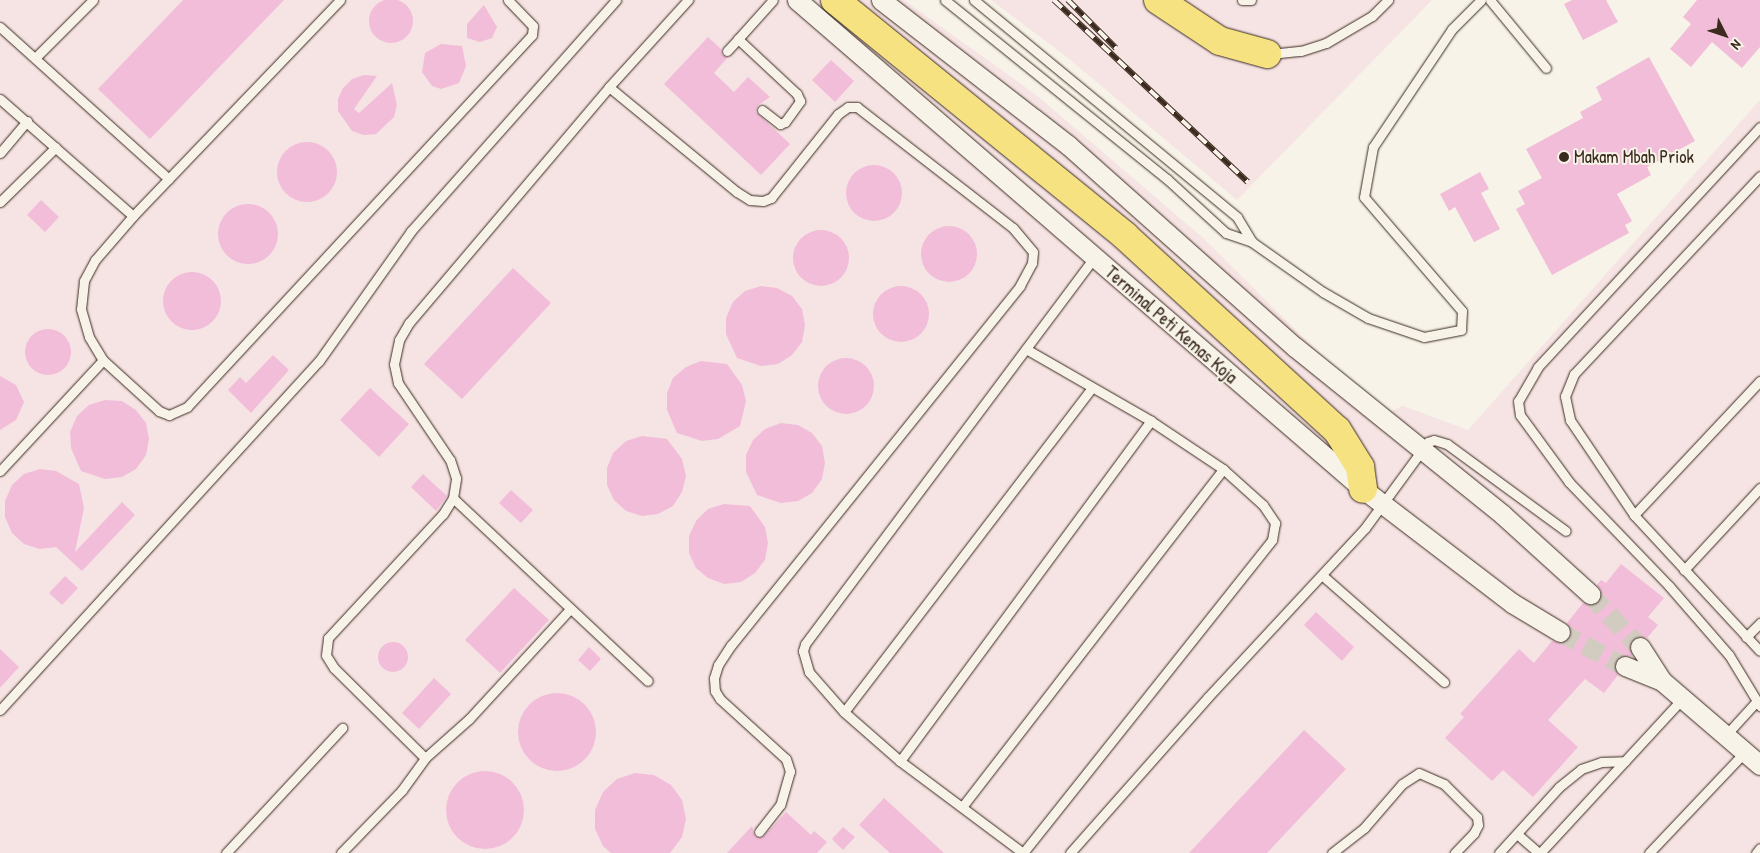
<!DOCTYPE html>
<html>
<head>
<meta charset="utf-8">
<style>
	body { margin:0 }
	#map { position:relative; width:1760px; height:853px; overflow:hidden; background:#f7f3e8; font-family:"Patrick Hand",sans-serif }
	div>[style] { position:absolute }
	[style*='--x'] { left:calc(var(--x)*1px); top:calc(var(--y)*1px); width:calc(var(--w)*1px); rotate:calc(var(--a)*1deg) }
	.built>* { inset:0; background:#f6e3e4 }
	.building>* { inset:0; background:#f2bdd9 }
	.round { border-radius:50% }
	.minor-tunnel>* { height:19px; margin-top:-9.5px; transform-origin:0; background:repeating-linear-gradient(90deg,#d1cbc0 0 19px,transparent 0 28px) }
	.roads { filter:drop-shadow(0 0 1px #3b2a1e) drop-shadow(0 0 1px #3b2a1e) }
	.service>* { height:9px; margin:-4.5px; padding:0 4.5px; transform-origin:4.5px; border-radius:4.5px; background:#f7f3e8 }
	.minor>* { height:19px; margin:-9.5px; padding:0 9.5px; transform-origin:9.5px; border-radius:9.5px; background:#f7f3e8 }
	.motorway>* { height:28px; margin:-14px; padding:0 14px; transform-origin:14px; border-radius:14px; background:#f6e281 }
	.rail>* { height:5.5px; margin-top:-2.75px; transform-origin:0; background:repeating-linear-gradient(90deg,#f7f3e8 0 11px,#3b2a1e 0 22px); box-sizing:border-box; border-block:1px solid #3b2a1e }
	.dots>* { width:14px; height:14px; translate:-50% -50%; box-sizing:border-box; border:2px solid #f7f3e8; border-radius:50% }
	span { translate:-50% -50%; white-space:nowrap; text-align:center; line-height:1.15; -webkit-text-stroke:4px #f7f3e8; paint-order:stroke }
	.poi-label { font-size:18px; color:#3b2a1e }
	.left { translate:0 -50%; text-align:left }
	.street-label { font-size:18px; color:#3b2a1e }
	.north { position:absolute; left:1700px; top:10px; width:50px; height:50px; -webkit-text-stroke:4px #f7f3e8; paint-order:stroke; rotate:131deg; font-size:14px; font-weight:700; line-height:20px; text-align:center; color:#3b2a1e }
	.north::after { content:''; display:block; margin:auto; width:18px; height:22px; background:#3b2a1e; clip-path:polygon(50% 0,100% 100%,50% 72%,0 100%) }
</style>
</head>
<body>
<div id="map">
	<div class="built">
		<i style="clip-path:polygon(0 0,904px 0,1036px 95px,1203px 238px,1381px 415px,1403px 406px,1468px 430px,1760px 100px,1760px 853px,0 853px)"></i>
		<i style="clip-path:polygon(991px 0,1432px 0,1237px 200px,1067px 57px)"></i>
	</div>
	<div class="building">
		<i class="round" style="left:369px;top:-1px;width:44px;height:44px"></i>
		<i style="clip-path:polygon(183px 0,284px 0,150px 139px,98px 89px)"></i>
		<i style="clip-path:polygon(1572px 0,1606px 0,1618px 22px,1583px 40px,1564px 4px)"></i>
		<i style="clip-path:polygon(1697px 0,1760px 0,1760px 47px,1742px 68px,1712px 42px,1691px 67px,1670px 49px,1691px 24px,1683px 17px)"></i>
		<i style="clip-path:polygon(484px 5px,497px 27px,492px 38px,480px 42px,467px 38px,467px 24px)"></i>
		<i style="clip-path:polygon(708px 37px,721px 49px,722px 55px,728px 57px,714px 73px,734px 92px,748px 77px,770px 97px,757px 106px,756px 112px,790px 144px,761px 175px,664px 84px)"></i>
		<i style="clip-path:polygon(441px 44px,462px 46px,466px 66px,459px 83px,441px 89px,432px 86px,422px 72px,425px 53px)"></i>
		<i style="clip-path:polygon(1649px 57px,1695px 141px,1647px 167px,1651px 175px,1617px 194px,1632px 221px,1625px 225px,1629px 233px,1552px 275px,1516px 209px,1525px 204px,1518px 191px,1542px 178px,1526px 149px,1583px 118px,1580px 112px,1602px 100px,1596px 87px)"></i>
		<i style="clip-path:polygon(831px 60px,854px 81px,835px 102px,812px 80px)"></i>
		<i style="clip-path:polygon(364px 75px,377px 76px,354px 109px,359px 113px,392px 83px,397px 105px,394px 117px,376px 134px,364px 135px,352px 131px,338px 111px,338px 99px,343px 88px,352px 79px)"></i>
		<i class="round" style="left:277px;top:142px;width:60px;height:60px"></i>
		<i class="round" style="left:846px;top:165px;width:56px;height:56px"></i>
		<i style="clip-path:polygon(1480px 172px,1489px 189px,1481px 193px,1500px 229px,1474px 242px,1455px 207px,1449px 211px,1440px 194px)"></i>
		<i style="clip-path:polygon(41px 200px,59px 217px,45px 232px,27px 215px)"></i>
		<i class="round" style="left:218px;top:204px;width:60px;height:60px"></i>
		<i class="round" style="left:921px;top:226px;width:56px;height:56px"></i>
		<i class="round" style="left:793px;top:230px;width:56px;height:56px"></i>
		<i style="clip-path:polygon(513px 268px,551px 303px,462px 399px,424px 364px)"></i>
		<i class="round" style="left:163px;top:272px;width:58px;height:58px"></i>
		<i class="round" style="left:873px;top:286px;width:56px;height:56px"></i>
		<i style="clip-path:polygon(761px 286px,777px 288px,792px 296px,802px 309px,805px 325px,802px 342px,792px 355px,778px 364px,761px 366px,737px 358px,726px 334px,726px 318px,733px 302px,745px 291px)"></i>
		<i class="round" style="left:25px;top:329px;width:46px;height:46px"></i>
		<i style="clip-path:polygon(273px 355px,289px 370px,251px 413px,228px 390px,240px 377px,246px 383px)"></i>
		<i class="round" style="left:818px;top:358px;width:56px;height:56px"></i>
		<i style="clip-path:polygon(701px 361px,727px 364px,742px 385px,746px 401px,740px 426px,718px 439px,702px 441px,677px 433px,667px 410px,667px 393px,673px 378px,686px 367px)"></i>
		<i style="clip-path:polygon(0 376px,16px 385px,24px 402px,16px 420px,0 430px)"></i>
		<i style="clip-path:polygon(370px 388px,409px 424px,379px 457px,340px 420px)"></i>
		<i style="clip-path:polygon(105px 400px,122px 401px,136px 410px,146px 423px,149px 439px,146px 455px,136px 469px,122px 477px,105px 479px,81px 471px,71px 448px,70px 432px,77px 416px,89px 405px)"></i>
		<i style="clip-path:polygon(781px 423px,798px 425px,812px 433px,822px 446px,825px 463px,822px 479px,812px 493px,798px 501px,781px 503px,757px 495px,746px 472px,746px 455px,753px 440px,765px 429px)"></i>
		<i style="clip-path:polygon(642px 436px,667px 439px,682px 459px,686px 476px,682px 492px,673px 506px,658px 514px,642px 516px,626px 511px,614px 500px,607px 485px,607px 468px,613px 453px,626px 441px)"></i>
		<i style="clip-path:polygon(40px 469px,56px 471px,79px 484px,84px 508px,75px 552px,122px 502px,135px 515px,82px 571px,56px 547px,40px 549px,24px 544px,12px 533px,5px 517px,5px 501px,12px 485px,24px 474px)"></i>
		<i style="clip-path:polygon(423px 474px,447px 496px,436px 511px,411px 487px)"></i>
		<i style="clip-path:polygon(511px 490px,533px 510px,521px 523px,499px 503px)"></i>
		<i style="clip-path:polygon(724px 504px,750px 506px,765px 527px,768px 543px,765px 560px,755px 573px,741px 582px,724px 584px,708px 578px,696px 568px,689px 553px,689px 536px,696px 521px,708px 509px)"></i>
		<i style="clip-path:polygon(1621px 564px,1664px 598px,1648px 617px,1658px 625px,1647px 638px,1639px 636px,1630px 641px,1632px 656px,1618px 657px,1614px 667px,1618px 675px,1604px 693px,1585px 679px,1548px 720px,1578px 747px,1533px 797px,1503px 770px,1492px 781px,1445px 738px,1464px 717px,1460px 714px,1519px 649px,1534px 663px,1552px 641px,1560px 643px,1569px 638px,1571px 632px,1567px 623px,1583px 603px,1593px 605px,1598px 602px,1601px 591px,1597px 585px,1601px 580px,1606px 583px)"></i>
		<i style="clip-path:polygon(65px 576px,78px 588px,62px 605px,49px 593px)"></i>
		<i style="clip-path:polygon(514px 588px,549px 620px,500px 673px,465px 640px)"></i>
		<i style="clip-path:polygon(1316px 612px,1354px 647px,1342px 661px,1304px 625px)"></i>
		<i class="round" style="left:378px;top:642px;width:30px;height:30px"></i>
		<i style="clip-path:polygon(589px 647px,601px 659px,590px 671px,578px 660px)"></i>
		<i style="clip-path:polygon(0 649px,19px 667px,0 688px)"></i>
		<i style="clip-path:polygon(434px 678px,451px 694px,419px 729px,402px 713px)"></i>
		<i class="round" style="left:518px;top:693px;width:78px;height:78px"></i>
		<i style="clip-path:polygon(1304px 730px,1346px 769px,1267px 853px,1189px 853px)"></i>
		<i class="round" style="left:446px;top:771px;width:78px;height:78px"></i>
		<i style="clip-path:polygon(635px 773px,654px 775px,671px 785px,682px 800px,686px 819px,682px 837px,670px 853px,611px 853px,603px 846px,595px 829px,595px 810px,603px 792px,617px 779px)"></i>
		<i style="clip-path:polygon(884px 798px,944px 853px,890px 853px,859px 825px)"></i>
		<i style="clip-path:polygon(786px 812px,811px 835px,814px 831px,827px 842px,817px 853px,727px 853px,752px 826px,755px 837px,763px 837px)"></i>
		<i style="clip-path:polygon(843px 827px,855px 837px,843px 850px,832px 839px)"></i>
	</div>
	<div class="minor-tunnel">
		<i style="--x:1590;--y:594;--w:73;--a:46.7"></i>
		<i style="--x:1560;--y:632;--w:73;--a:27.6"></i>
	</div>
	<div class="roads">
		<div class="service">
			<i style="--x:340;--y:0;--w:299;--a:133.8"></i>
			<i style="--x:133;--y:216;--w:58;--a:130.8"></i>
			<i style="--x:95;--y:260;--w:24;--a:118"></i>
			<i style="--x:84;--y:281;--w:28;--a:96"></i>
			<i style="--x:81;--y:309;--w:29;--a:74"></i>
			<i style="--x:89;--y:337;--w:27;--a:59"></i>
			<i style="--x:103;--y:360;--w:76;--a:42.3"></i>
			<i style="--x:159;--y:411;--w:11;--a:22"></i>
			<i style="--x:169;--y:415;--w:20;--a:-24"></i>
			<i style="--x:187;--y:407;--w:507;--a:-47.16"></i>
			<i style="--x:532;--y:35;--w:9;--a:-84"></i>
			<i style="--x:533;--y:26;--w:36;--a:-134"></i>
			<i style="--x:945;--y:0;--w:285;--a:38.9"></i>
			<i style="--x:1167;--y:179;--w:80;--a:42.5"></i>
			<i style="--x:1226;--y:233;--w:28;--a:19"></i>
			<i style="--x:1252;--y:242;--w:87;--a:35.2"></i>
			<i style="--x:1323;--y:292;--w:52;--a:30"></i>
			<i style="--x:1368;--y:318;--w:59;--a:18.7"></i>
			<i style="--x:1424;--y:337;--w:38;--a:-11"></i>
			<i style="--x:1461;--y:330;--w:19;--a:-87"></i>
			<i style="--x:1462;--y:311;--w:150;--a:-130.7"></i>
			<i style="--x:1364;--y:197;--w:51;--a:-79.8"></i>
			<i style="--x:1373;--y:147;--w:142;--a:-56.2"></i>
			<i style="--x:1452;--y:29;--w:41;--a:-45"></i>
			<i style="--x:974;--y:0;--w:341;--a:39.5"></i>
			<i style="--x:1237;--y:217;--w:29;--a:59"></i>
			<i style="--x:1242;--y:0;--w:9;--a:0"></i>
			<i style="--x:1490;--y:0;--w:88;--a:50.5"></i>
			<i style="--x:0;--y:27;--w:227;--a:42"></i>
			<i style="--x:727;--y:51;--w:16;--a:-47"></i>
			<i style="--x:1270;--y:54;--w:31;--a:-6"></i>
			<i style="--x:1301;--y:51;--w:26;--a:-18"></i>
			<i style="--x:1326;--y:43;--w:53;--a:-30.4"></i>
			<i style="--x:1372;--y:16;--w:23;--a:-45"></i>
			<i style="--x:35;--y:58;--w:82;--a:-45"></i>
			<i style="--x:609;--y:87;--w:166;--a:39.4"></i>
			<i style="--x:737;--y:192;--w:15;--a:32"></i>
			<i style="--x:750;--y:200;--w:13;--a:4"></i>
			<i style="--x:763;--y:201;--w:9;--a:-21"></i>
			<i style="--x:771;--y:198;--w:107;--a:-51.4"></i>
			<i style="--x:838;--y:114;--w:12;--a:-35"></i>
			<i style="--x:848;--y:107;--w:9;--a:0"></i>
			<i style="--x:857;--y:107;--w:197;--a:37.8"></i>
			<i style="--x:1013;--y:228;--w:31;--a:50"></i>
			<i style="--x:1033;--y:252;--w:11;--a:95"></i>
			<i style="--x:1032;--y:263;--w:26;--a:118"></i>
			<i style="--x:1020;--y:286;--w:461;--a:128.8"></i>
			<i style="--x:731;--y:645;--w:24;--a:123"></i>
			<i style="--x:718;--y:665;--w:14;--a:107"></i>
			<i style="--x:714;--y:678;--w:13;--a:86"></i>
			<i style="--x:715;--y:691;--w:9;--a:58"></i>
			<i style="--x:720;--y:699;--w:89;--a:42.3"></i>
			<i style="--x:786;--y:759;--w:13;--a:72"></i>
			<i style="--x:790;--y:771;--w:35;--a:106"></i>
			<i style="--x:780;--y:805;--w:34;--a:128"></i>
			<i style="--x:0;--y:99;--w:177;--a:41.3"></i>
			<i style="--x:762;--y:110;--w:23;--a:38"></i>
			<i style="--x:780;--y:124;--w:5;--a:-22"></i>
			<i style="--x:785;--y:122;--w:26;--a:-54"></i>
			<i style="--x:800;--y:101;--w:8;--a:-113"></i>
			<i style="--x:797;--y:94;--w:81;--a:-137"></i>
			<i style="--x:738;--y:39;--w:52;--a:-48.1"></i>
			<i style="--x:1760;--y:127;--w:327;--a:132.8"></i>
			<i style="--x:1538;--y:367;--w:39;--a:120"></i>
			<i style="--x:1518;--y:401;--w:14;--a:82"></i>
			<i style="--x:1520;--y:415;--w:83;--a:53.8"></i>
			<i style="--x:1569;--y:482;--w:144;--a:46.1"></i>
			<i style="--x:1669;--y:586;--w:91;--a:49"></i>
			<i style="--x:1729;--y:655;--w:60;--a:58.7"></i>
			<i style="--x:0;--y:153;--w:42;--a:-49.8"></i>
			<i style="--x:1760;--y:176;--w:272;--a:133.2"></i>
			<i style="--x:1574;--y:374;--w:24;--a:112"></i>
			<i style="--x:1565;--y:396;--w:25;--a:78"></i>
			<i style="--x:1570;--y:420;--w:115;--a:56"></i>
			<i style="--x:1634;--y:515;--w:185;--a:47.2"></i>
			<i style="--x:0;--y:202;--w:78;--a:-44.5"></i>
			<i style="--x:1026;--y:349;--w:144;--a:29.9"></i>
			<i style="--x:1151;--y:421;--w:87;--a:33.7"></i>
			<i style="--x:1223;--y:469;--w:54;--a:42"></i>
			<i style="--x:1263;--y:505;--w:22;--a:56"></i>
			<i style="--x:1275;--y:523;--w:17;--a:100"></i>
			<i style="--x:1272;--y:540;--w:400;--a:128.5"></i>
			<i style="--x:1023;--y:853;--w:154;--a:-143.2"></i>
			<i style="--x:900;--y:761;--w:74;--a:-138.8"></i>
			<i style="--x:844;--y:712;--w:53;--a:-131.2"></i>
			<i style="--x:809;--y:672;--w:22;--a:-106"></i>
			<i style="--x:803;--y:651;--w:7;--a:-74"></i>
			<i style="--x:805;--y:644;--w:483;--a:-53.2"></i>
			<i style="--x:0;--y:471;--w:151;--a:-47.1"></i>
			<i style="--x:453;--y:498;--w:267;--a:43.2"></i>
			<i style="--x:1634;--y:515;--w:184;--a:-46.8"></i>
			<i style="--x:1684;--y:570;--w:112;--a:-47.2"></i>
			<i style="--x:1323;--y:576;--w:161;--a:41.2"></i>
			<i style="--x:1746;--y:637;--w:20;--a:-45"></i>
			<i style="--x:0;--y:710;--w:473;--a:-47.6"></i>
			<i style="--x:319;--y:361;--w:159;--a:-54.7"></i>
			<i style="--x:411;--y:231;--w:309;--a:-48.4"></i>
			<i style="--x:844;--y:712;--w:408;--a:-52.6"></i>
			<i style="--x:1725;--y:736;--w:46;--a:-47.6"></i>
			<i style="--x:425;--y:758;--w:59;--a:-41.6"></i>
			<i style="--x:469;--y:719;--w:149;--a:-47.4"></i>
			<i style="--x:900;--y:761;--w:423;--a:-53.6"></i>
			<i style="--x:962;--y:807;--w:427;--a:-52.3"></i>
			<i style="--x:1517;--y:834;--w:29;--a:41"></i>
			<i style="--x:226;--y:853;--w:171;--a:-47.1"></i>
			<i style="--x:341;--y:853;--w:88;--a:-45.9"></i>
			<i style="--x:402;--y:790;--w:39;--a:-54"></i>
			<i style="--x:425;--y:758;--w:128;--a:-135.3"></i>
			<i style="--x:334;--y:668;--w:15;--a:-122"></i>
			<i style="--x:326;--y:655;--w:17;--a:-83"></i>
			<i style="--x:328;--y:638;--w:169;--a:-47.2"></i>
			<i style="--x:443;--y:514;--w:19;--a:-58"></i>
			<i style="--x:453;--y:498;--w:20;--a:-81"></i>
			<i style="--x:456;--y:478;--w:19;--a:-108"></i>
			<i style="--x:450;--y:460;--w:93;--a:-124"></i>
			<i style="--x:398;--y:383;--w:19;--a:-102"></i>
			<i style="--x:394;--y:364;--w:25;--a:-78"></i>
			<i style="--x:399;--y:340;--w:20;--a:-60"></i>
			<i style="--x:409;--y:323;--w:309;--a:-49.7"></i>
			<i style="--x:609;--y:87;--w:118;--a:-47.8"></i>
			<i style="--x:1070;--y:853;--w:208;--a:-48.5"></i>
			<i style="--x:1208;--y:697;--w:231;--a:-47.1"></i>
			<i style="--x:1365;--y:528;--w:107;--a:-53.8"></i>
			<i style="--x:1428;--y:442;--w:6;--a:-18"></i>
			<i style="--x:1434;--y:440;--w:14;--a:17"></i>
			<i style="--x:1447;--y:444;--w:147;--a:36.2"></i>
			<i style="--x:1332;--y:853;--w:41;--a:-38"></i>
			<i style="--x:1364;--y:828;--w:58;--a:-49.2"></i>
			<i style="--x:1402;--y:784;--w:20;--a:-33"></i>
			<i style="--x:1419;--y:773;--w:27;--a:24"></i>
			<i style="--x:1444;--y:784;--w:47;--a:45"></i>
			<i style="--x:1477;--y:817;--w:8;--a:83"></i>
			<i style="--x:1478;--y:825;--w:9;--a:117"></i>
			<i style="--x:1474;--y:833;--w:28;--a:134"></i>
			<i style="--x:1499;--y:853;--w:89;--a:-47.7"></i>
			<i style="--x:1559;--y:787;--w:28;--a:-39"></i>
			<i style="--x:1581;--y:769;--w:21;--a:-19"></i>
			<i style="--x:1601;--y:762;--w:24;--a:-2"></i>
			<i style="--x:1540;--y:853;--w:209;--a:-47.3"></i>
			<i style="--x:1649;--y:853;--w:139;--a:-46.5"></i>
			<i style="--x:1756;--y:853;--w:6;--a:-51"></i>
		</div>
		<div class="minor">
			<i style="--x:797;--y:0;--w:748;--a:40.83"></i>
			<i style="--x:1363;--y:489;--w:188;--a:37.4"></i>
			<i style="--x:1512;--y:603;--w:56;--a:31.1"></i>
			<i style="--x:881;--y:0;--w:237;--a:37.8"></i>
			<i style="--x:1068;--y:145;--w:304;--a:41.7"></i>
			<i style="--x:1295;--y:347;--w:267;--a:38.9"></i>
			<i style="--x:1503;--y:515;--w:118;--a:42.2"></i>
			<i style="--x:1640;--y:647;--w:40;--a:57.1"></i>
			<i style="--x:1662;--y:681;--w:129;--a:40.6"></i>
			<i style="--x:1625;--y:666;--w:40;--a:22"></i>
		</div>
		<div class="motorway">
			<i style="--x:835;--y:0;--w:374;--a:39.1"></i>
			<i style="--x:1125;--y:236;--w:287;--a:42.5"></i>
			<i style="--x:1337;--y:430;--w:44;--a:58.1"></i>
			<i style="--x:1360;--y:467;--w:22;--a:82"></i>
			<i style="--x:1158;--y:0;--w:74;--a:33.5"></i>
			<i style="--x:1220;--y:41;--w:49;--a:15.5"></i>
		</div>
	</div>
	<div class="rail">
		<i style="--x:1054;--y:0;--w:266;--a:43.2"></i>
		<i style="--x:1068;--y:0;--w:68;--a:45"></i>
	</div>
	<div class="dots">
		<i style="left:1564px;top:157px;background:#3b2a1e"></i>
	</div>
	<div class="poi-label">
		<span class="left" style="left:1574px;top:157px">Makam Mbah Priok</span>
	</div>
	<div class="street-label">
		<span style="left:1171px;top:325px;rotate:41deg">Terminal Peti Kemas Koja</span>
	</div>
	<div class="north">N</div>
</div>
</body>
</html>
